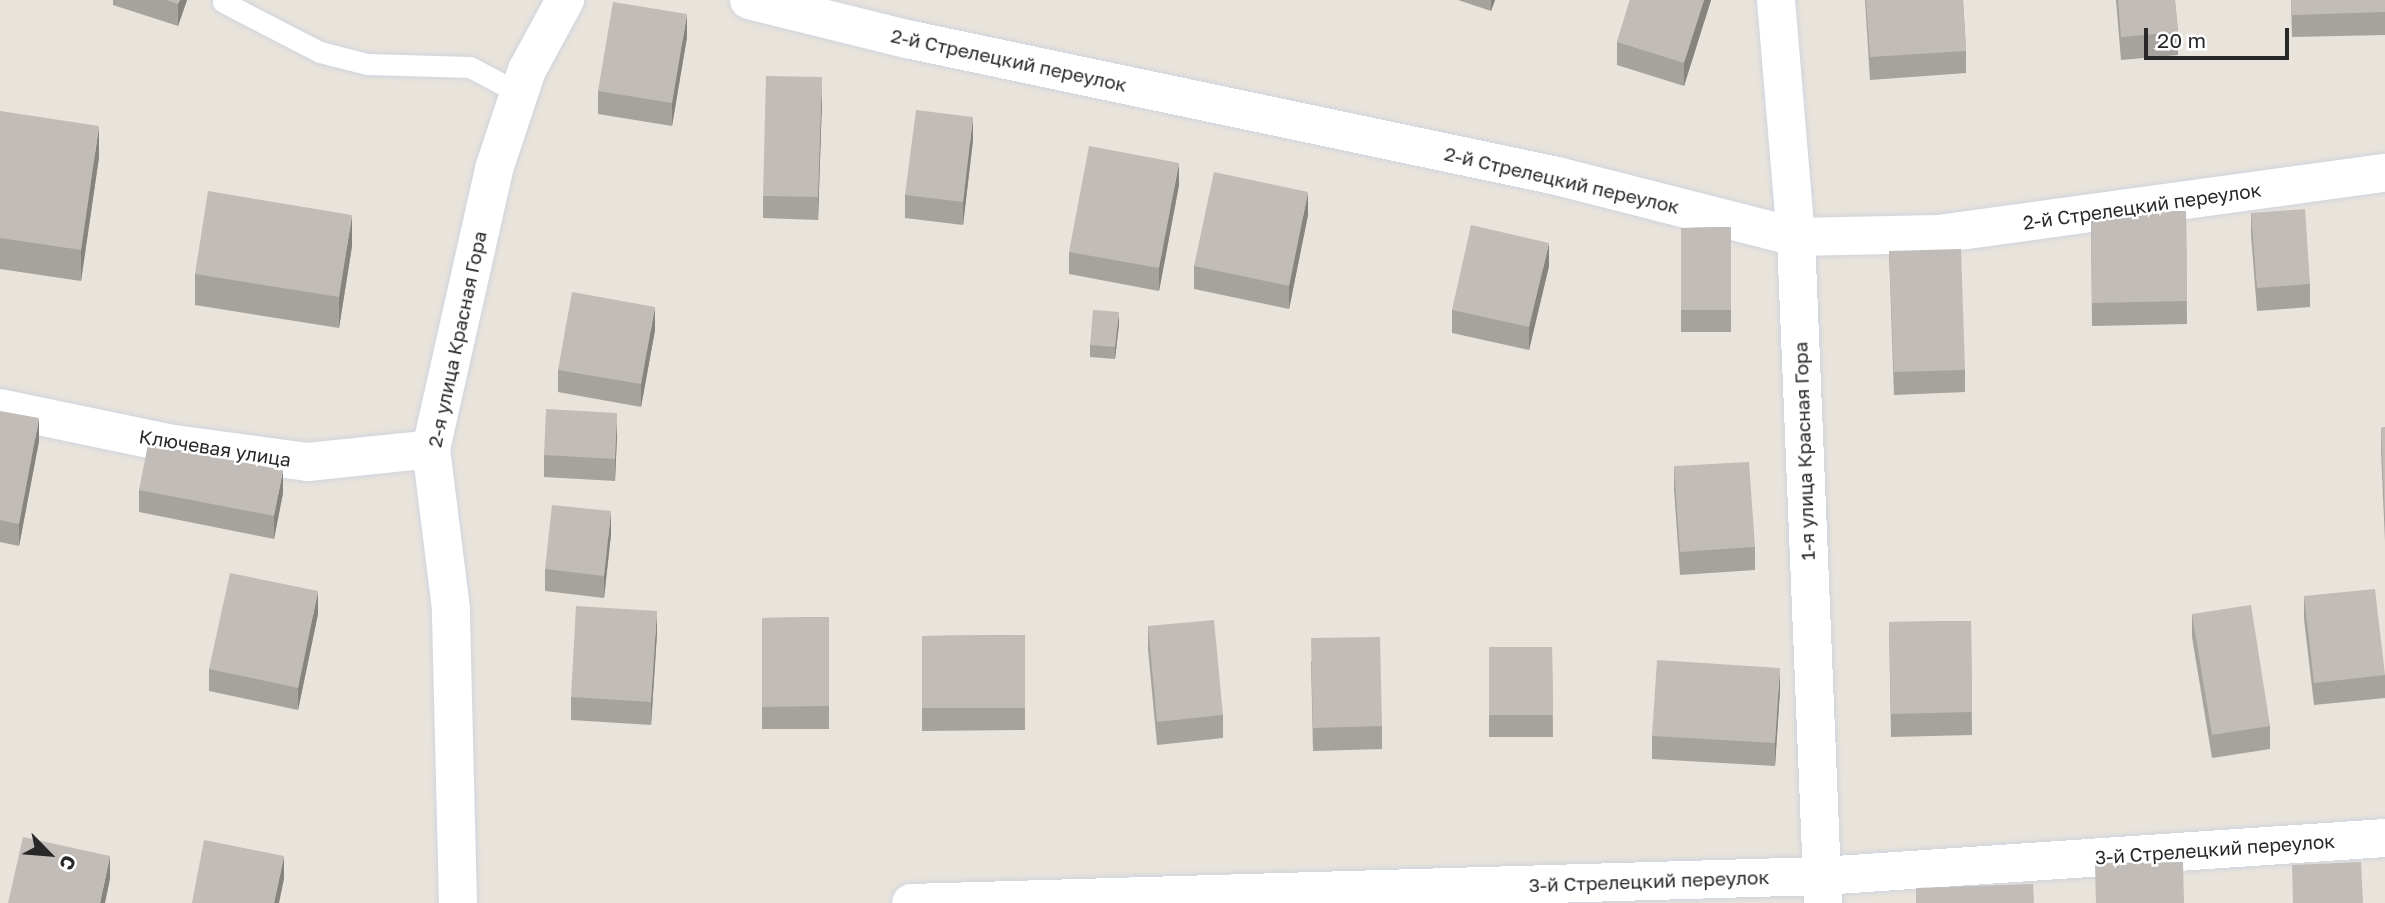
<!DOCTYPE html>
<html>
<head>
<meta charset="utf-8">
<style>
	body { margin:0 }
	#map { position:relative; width:2385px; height:903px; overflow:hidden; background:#e8e3db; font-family:"Golos Text",sans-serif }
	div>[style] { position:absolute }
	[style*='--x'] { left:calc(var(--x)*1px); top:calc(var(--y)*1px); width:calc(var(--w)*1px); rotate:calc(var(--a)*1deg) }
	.roads { filter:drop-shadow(0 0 2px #d0d3df) drop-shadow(0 0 2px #d0d3df) }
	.service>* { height:21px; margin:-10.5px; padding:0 10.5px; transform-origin:10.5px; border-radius:10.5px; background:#fff }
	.minor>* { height:38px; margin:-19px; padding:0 19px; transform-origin:19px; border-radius:19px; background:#fff }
	.wall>* { inset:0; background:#a6a29d }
	.shaded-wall>* { inset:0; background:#878480 }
	.building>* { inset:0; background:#c1bcb7 }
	span { translate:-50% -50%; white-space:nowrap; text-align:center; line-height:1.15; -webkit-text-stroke:5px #fff; paint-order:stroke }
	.street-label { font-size:19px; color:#282828 }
	.north { position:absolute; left:14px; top:819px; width:70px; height:70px; -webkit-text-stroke:5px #fff; paint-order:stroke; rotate:115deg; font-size:19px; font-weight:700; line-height:28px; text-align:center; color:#282828 }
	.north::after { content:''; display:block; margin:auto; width:24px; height:32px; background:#282828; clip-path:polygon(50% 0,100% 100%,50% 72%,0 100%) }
	.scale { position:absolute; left:2144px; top:28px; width:145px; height:32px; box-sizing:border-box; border:4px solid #282828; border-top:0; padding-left:9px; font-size:21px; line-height:24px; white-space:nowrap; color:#282828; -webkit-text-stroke:5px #fff; paint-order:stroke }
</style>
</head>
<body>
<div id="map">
	<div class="roads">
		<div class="service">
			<i style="--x:223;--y:2;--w:109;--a:27.3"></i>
			<i style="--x:320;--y:52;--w:49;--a:14.3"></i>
			<i style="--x:367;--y:64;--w:103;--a:1.7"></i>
			<i style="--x:470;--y:67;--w:55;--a:28"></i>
		</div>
		<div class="minor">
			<i style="--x:749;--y:0;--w:163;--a:13.9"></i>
			<i style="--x:907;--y:39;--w:664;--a:11.9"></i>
			<i style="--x:1557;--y:176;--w:247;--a:14.3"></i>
			<i style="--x:1796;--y:237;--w:142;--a:-1.2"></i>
			<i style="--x:1938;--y:234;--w:451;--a:-7.8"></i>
			<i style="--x:1776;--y:0;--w:238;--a:85.2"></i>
			<i style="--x:1796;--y:237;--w:667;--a:87.68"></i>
			<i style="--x:0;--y:408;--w:171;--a:11.8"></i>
			<i style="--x:167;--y:443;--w:142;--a:7.7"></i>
			<i style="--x:308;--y:462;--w:124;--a:-6"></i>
			<i style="--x:458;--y:903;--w:294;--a:-91.4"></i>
			<i style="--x:451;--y:609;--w:161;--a:-97.1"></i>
			<i style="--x:431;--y:449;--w:287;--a:-77.3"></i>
			<i style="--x:494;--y:169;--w:104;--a:-71.6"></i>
			<i style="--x:527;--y:70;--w:80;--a:-61.5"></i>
			<i style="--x:911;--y:903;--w:911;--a:-1.7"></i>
			<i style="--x:1822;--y:876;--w:564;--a:-3.86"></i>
		</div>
	</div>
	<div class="wall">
		<i style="clip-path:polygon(113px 0,187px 0,178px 26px,113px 5px)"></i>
		<i style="clip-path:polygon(1458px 0,1495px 0,1491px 11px)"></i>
		<i style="clip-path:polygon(1630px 0,1711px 0,1684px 86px,1617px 65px,1617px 42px)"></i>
		<i style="clip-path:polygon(1865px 0,1963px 0,1966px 51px,1966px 73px,1870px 80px)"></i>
		<i style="clip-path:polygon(2116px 0,2175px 0,2178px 32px,2178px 55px,2121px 60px)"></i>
		<i style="clip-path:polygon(2291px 0,2385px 0,2385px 35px,2292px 37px)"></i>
		<i style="clip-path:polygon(687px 37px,672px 126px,598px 114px,598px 91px)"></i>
		<i style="clip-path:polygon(822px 100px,818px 220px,763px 218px,763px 196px)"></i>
		<i style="clip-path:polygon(0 111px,99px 157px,81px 281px,0 269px)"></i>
		<i style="clip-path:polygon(973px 140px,963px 225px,905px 218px,905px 195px)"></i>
		<i style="clip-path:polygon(1179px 185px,1159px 291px,1069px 274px,1069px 252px)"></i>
		<i style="clip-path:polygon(2186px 211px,2187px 324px,2092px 326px,2091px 212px)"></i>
		<i style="clip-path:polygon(2251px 213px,2310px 284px,2310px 307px,2257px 311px,2251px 235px)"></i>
		<i style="clip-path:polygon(1308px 215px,1289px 309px,1194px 289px,1194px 266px)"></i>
		<i style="clip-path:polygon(1731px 227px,1731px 332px,1681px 332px,1681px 228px)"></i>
		<i style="clip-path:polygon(352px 246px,339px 328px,195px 305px,195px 274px)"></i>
		<i style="clip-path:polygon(1889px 251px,1965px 370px,1965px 392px,1894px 395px)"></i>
		<i style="clip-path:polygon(1549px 266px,1529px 350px,1452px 333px,1452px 310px)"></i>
		<i style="clip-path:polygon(1119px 324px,1115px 359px,1090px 357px,1090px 345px)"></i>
		<i style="clip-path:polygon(655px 330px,641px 407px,558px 392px,558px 370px)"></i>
		<i style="clip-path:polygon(0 411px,39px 441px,19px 546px,0 542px)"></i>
		<i style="clip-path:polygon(2385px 427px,2385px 541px,2381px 450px,2381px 428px)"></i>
		<i style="clip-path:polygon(617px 436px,615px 481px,544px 477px,544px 455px)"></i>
		<i style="clip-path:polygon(1674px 466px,1755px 547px,1755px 570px,1680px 575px,1674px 489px)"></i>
		<i style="clip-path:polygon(139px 490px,283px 493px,274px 539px,139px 512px)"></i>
		<i style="clip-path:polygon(611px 534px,604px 598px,545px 591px,545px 569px)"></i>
		<i style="clip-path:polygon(2304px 596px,2385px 675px,2385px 698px,2314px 705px,2304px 619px)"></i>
		<i style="clip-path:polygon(318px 614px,298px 710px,209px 691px,209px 669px)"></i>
		<i style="clip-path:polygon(2192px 614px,2270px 726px,2270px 749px,2212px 758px,2192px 637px)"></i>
		<i style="clip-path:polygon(829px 617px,829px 729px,762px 729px,762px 618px)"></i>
		<i style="clip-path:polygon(1971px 621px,1972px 735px,1891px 737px,1889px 622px)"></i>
		<i style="clip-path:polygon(1148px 626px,1223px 715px,1223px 738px,1157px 745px,1148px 649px)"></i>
		<i style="clip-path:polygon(657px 633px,651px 725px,571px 720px,571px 697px)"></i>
		<i style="clip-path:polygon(1025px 635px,1025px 730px,922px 731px,922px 636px)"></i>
		<i style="clip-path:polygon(1489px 647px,1552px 647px,1553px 737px,1489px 737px)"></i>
		<i style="clip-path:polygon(1311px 661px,1382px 726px,1382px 749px,1313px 751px)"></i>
		<i style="clip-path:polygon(1780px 690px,1775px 766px,1652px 759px,1652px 736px)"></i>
	</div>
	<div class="shaded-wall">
		<i style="clip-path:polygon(180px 0,187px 0,178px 26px,178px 4px)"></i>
		<i style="clip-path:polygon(1491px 0,1495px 0,1491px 11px)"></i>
		<i style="clip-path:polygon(1704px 0,1711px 0,1684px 86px,1684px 63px)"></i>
		<i style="clip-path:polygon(687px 14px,687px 37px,672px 126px,672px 103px)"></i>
		<i style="clip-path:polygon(822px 77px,822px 100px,818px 220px,818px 197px)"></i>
		<i style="clip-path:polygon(973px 117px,973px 140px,963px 225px,963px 202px)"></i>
		<i style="clip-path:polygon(99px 126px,99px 157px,81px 281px,81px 250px)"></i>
		<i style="clip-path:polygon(1179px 163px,1179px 185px,1159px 291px,1159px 268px)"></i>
		<i style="clip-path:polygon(1308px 192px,1308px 215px,1289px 309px,1289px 286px)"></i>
		<i style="clip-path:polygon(352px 215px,352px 246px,339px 328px,339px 297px)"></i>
		<i style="clip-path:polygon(1549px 243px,1549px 266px,1529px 350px,1529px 327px)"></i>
		<i style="clip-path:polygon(655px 307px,655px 330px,641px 407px,641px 384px)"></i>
		<i style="clip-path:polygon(1119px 312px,1119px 324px,1115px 359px,1115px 347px)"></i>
		<i style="clip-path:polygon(617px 413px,617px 436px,615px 481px,615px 459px)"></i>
		<i style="clip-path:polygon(39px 418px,39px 441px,19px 546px,19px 524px)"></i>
		<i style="clip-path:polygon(283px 470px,283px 493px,274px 539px,274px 516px)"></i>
		<i style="clip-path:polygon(611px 511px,611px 534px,604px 598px,604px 576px)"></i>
		<i style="clip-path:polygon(318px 591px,318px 614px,298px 710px,298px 688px)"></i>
		<i style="clip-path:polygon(657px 611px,657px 633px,651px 725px,651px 702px)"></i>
		<i style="clip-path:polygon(1780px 668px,1780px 690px,1775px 766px,1775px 743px)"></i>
		<i style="clip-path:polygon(110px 856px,110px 879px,105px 903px,100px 903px)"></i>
		<i style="clip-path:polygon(284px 856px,284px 879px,279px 903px,274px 903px)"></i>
	</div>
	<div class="building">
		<i style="clip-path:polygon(167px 0,180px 0,178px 4px)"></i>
		<i style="clip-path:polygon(1630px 0,1704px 0,1684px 63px,1617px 42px)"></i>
		<i style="clip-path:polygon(1866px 0,1963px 0,1966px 51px,1870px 57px)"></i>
		<i style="clip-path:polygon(2118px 0,2175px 0,2178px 32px,2121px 37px)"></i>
		<i style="clip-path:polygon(2291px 0,2385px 0,2385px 12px,2292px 15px)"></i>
		<i style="clip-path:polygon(613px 2px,687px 14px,672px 103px,598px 91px)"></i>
		<i style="clip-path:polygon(766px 76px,822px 77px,818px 197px,763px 196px)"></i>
		<i style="clip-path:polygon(916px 110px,973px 117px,963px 202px,905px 195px)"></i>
		<i style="clip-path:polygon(0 111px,99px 126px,81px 250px,0 238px)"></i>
		<i style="clip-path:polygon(1089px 146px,1179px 163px,1159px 268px,1069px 252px)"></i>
		<i style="clip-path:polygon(1214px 172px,1308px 192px,1289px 286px,1194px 266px)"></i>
		<i style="clip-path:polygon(208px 191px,352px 215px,339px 297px,195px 274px)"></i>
		<i style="clip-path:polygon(2305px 209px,2310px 284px,2257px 288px,2251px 213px)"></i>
		<i style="clip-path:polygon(2186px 211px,2187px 301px,2092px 303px,2091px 212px)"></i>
		<i style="clip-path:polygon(1471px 225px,1549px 243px,1529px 327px,1452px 310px)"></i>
		<i style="clip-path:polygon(1731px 227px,1731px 310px,1681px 310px,1681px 228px)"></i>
		<i style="clip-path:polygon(1961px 249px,1965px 370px,1894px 372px,1889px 251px)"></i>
		<i style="clip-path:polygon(572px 292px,655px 307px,641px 384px,558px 370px)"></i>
		<i style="clip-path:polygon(1093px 310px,1119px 312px,1115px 347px,1090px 345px)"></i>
		<i style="clip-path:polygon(546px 409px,617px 413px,615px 459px,544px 455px)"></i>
		<i style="clip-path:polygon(0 411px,39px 418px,19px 524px,0 520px)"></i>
		<i style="clip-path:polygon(2385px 427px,2385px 518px,2381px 428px)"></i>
		<i style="clip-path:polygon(148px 444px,283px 470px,274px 516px,139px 490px)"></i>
		<i style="clip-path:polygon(1749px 462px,1755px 547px,1680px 552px,1674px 466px)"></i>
		<i style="clip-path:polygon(552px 505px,611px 511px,604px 576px,545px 569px)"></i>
		<i style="clip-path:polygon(230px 573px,318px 591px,298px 688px,209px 669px)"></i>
		<i style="clip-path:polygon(2375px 589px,2385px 675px,2314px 683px,2304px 596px)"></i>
		<i style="clip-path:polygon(2251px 605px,2270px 726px,2212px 735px,2192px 614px)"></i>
		<i style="clip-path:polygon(576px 606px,657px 611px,651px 702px,571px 697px)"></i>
		<i style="clip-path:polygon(829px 617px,829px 706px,762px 707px,762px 618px)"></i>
		<i style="clip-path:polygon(1214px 620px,1223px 715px,1157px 722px,1148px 626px)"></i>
		<i style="clip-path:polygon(1971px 621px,1972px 712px,1891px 714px,1889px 622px)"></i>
		<i style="clip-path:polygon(1025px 635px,1025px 708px,922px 708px,922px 636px)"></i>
		<i style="clip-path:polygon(1380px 637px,1382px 726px,1313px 728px,1311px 638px)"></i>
		<i style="clip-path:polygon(1489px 647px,1552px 647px,1553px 715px,1489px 715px)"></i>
		<i style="clip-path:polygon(1657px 660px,1780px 668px,1775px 743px,1652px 736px)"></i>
		<i style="clip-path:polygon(23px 837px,110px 856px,100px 903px,8px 903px)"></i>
		<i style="clip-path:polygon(204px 840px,284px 856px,274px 903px,192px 903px)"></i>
		<i style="clip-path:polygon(2183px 862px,2184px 903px,2096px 903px,2095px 863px)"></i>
		<i style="clip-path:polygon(2361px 862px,2363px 903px,2293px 903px,2292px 865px)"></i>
		<i style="clip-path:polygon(2033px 884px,2034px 903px,1916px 903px,1916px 888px)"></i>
	</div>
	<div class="street-label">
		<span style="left:1009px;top:60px;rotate:12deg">2-й Стрелецкий переулок</span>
		<span style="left:1562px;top:180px;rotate:13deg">2-й Стрелецкий переулок</span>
		<span style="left:2142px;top:206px;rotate:-8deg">2-й Стрелецкий переулок</span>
		<span style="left:457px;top:339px;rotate:-78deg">2-я улица Красная Гора</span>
		<span style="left:215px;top:448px;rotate:9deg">Ключевая улица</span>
		<span style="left:1804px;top:451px;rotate:-92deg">1-я улица Красная Гора</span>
		<span style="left:2215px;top:849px;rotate:-4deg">3-й Стрелецкий переулок</span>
		<span style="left:1649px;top:881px;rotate:-2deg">3-й Стрелецкий переулок</span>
	</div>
	<div class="north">С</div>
	<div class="scale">20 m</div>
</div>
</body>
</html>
